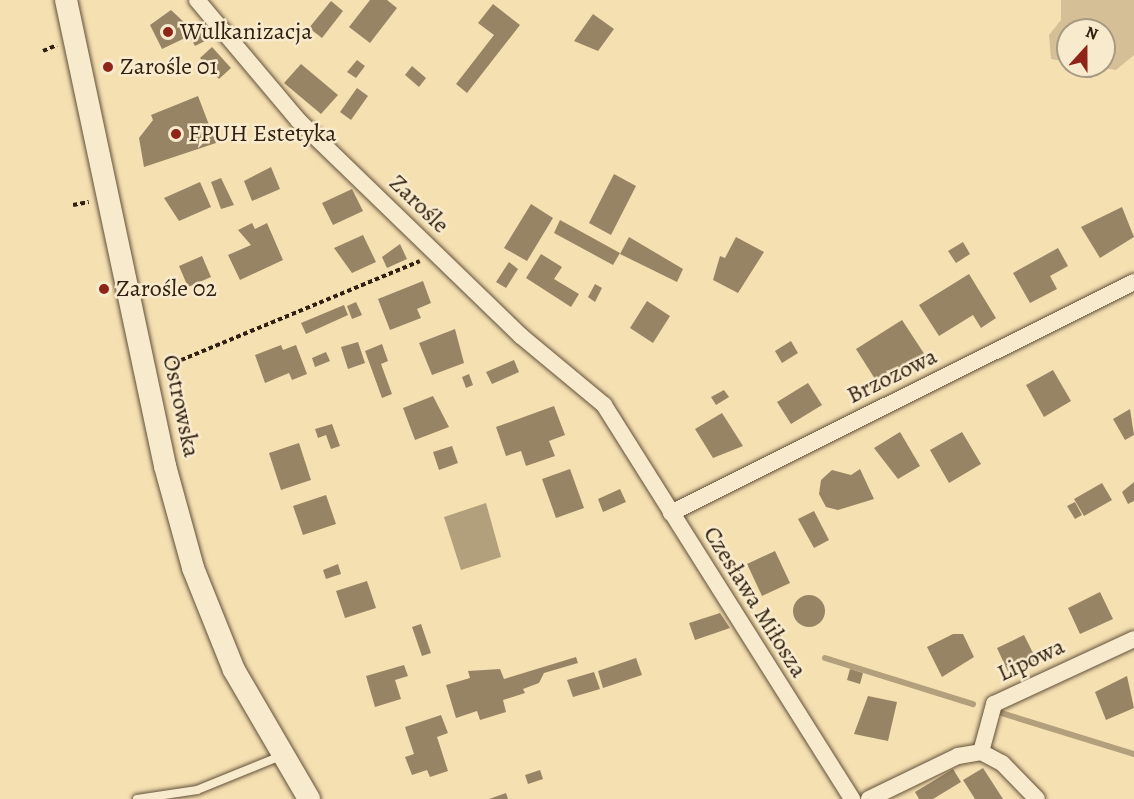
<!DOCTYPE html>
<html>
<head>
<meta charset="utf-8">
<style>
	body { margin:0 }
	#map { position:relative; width:1134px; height:799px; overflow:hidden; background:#f5e0b2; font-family:Alegreya,serif }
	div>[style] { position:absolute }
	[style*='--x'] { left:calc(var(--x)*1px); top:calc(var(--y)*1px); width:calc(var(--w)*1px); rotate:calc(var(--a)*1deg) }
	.green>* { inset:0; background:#d4bf97 }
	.water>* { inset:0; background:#b29f7b }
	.stream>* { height:6px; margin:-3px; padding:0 3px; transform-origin:3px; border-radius:3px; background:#b29f7b }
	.building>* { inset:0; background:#978465 }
	.round { border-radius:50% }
	.path>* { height:4px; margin-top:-2px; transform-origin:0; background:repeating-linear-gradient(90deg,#312011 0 4.5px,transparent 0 7.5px) }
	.roads { filter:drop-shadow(0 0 2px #625039) drop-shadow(0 0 2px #625039) }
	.service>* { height:8px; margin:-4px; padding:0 4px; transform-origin:4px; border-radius:4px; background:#f8ebcd }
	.minor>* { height:16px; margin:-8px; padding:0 8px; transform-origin:8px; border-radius:8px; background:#f8ebcd }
	.secondary>* { height:22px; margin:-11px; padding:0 11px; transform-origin:11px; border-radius:11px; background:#f8ebcd }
	.dots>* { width:16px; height:16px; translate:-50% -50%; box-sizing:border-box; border:3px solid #f8ebcd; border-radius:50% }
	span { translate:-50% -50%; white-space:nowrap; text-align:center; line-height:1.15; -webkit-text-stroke:5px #f8ebcd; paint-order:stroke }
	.poi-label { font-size:24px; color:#312011 }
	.left { translate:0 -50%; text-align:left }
	.street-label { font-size:24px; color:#312011 }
	.north { position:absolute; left:1056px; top:18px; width:60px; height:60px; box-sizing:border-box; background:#f8ebcd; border:2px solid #a89a82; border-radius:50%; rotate:21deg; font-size:16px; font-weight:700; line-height:24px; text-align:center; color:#312011 }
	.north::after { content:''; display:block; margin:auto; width:21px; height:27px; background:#8f2418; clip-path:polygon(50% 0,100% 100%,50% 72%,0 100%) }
</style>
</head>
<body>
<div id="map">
	<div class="green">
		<i style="clip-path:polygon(1061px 0,1134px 0,1134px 55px,1116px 70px,1092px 66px,1104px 66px,1104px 30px,1068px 30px,1068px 62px,1051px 59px,1049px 35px,1061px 20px)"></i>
	</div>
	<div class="water">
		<i style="clip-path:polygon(486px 503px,501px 557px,461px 570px,444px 517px)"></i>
	</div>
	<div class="stream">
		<i style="--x:825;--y:658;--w:155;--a:17.3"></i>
		<i style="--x:998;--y:712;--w:142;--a:17.2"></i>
	</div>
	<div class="building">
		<i style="clip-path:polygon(370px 0,387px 0,397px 8px,370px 43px,349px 27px)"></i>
		<i style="clip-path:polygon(331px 1px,343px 11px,322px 38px,309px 28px)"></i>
		<i style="clip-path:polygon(493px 4px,520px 25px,467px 93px,456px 84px,494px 35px,478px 23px)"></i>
		<i style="clip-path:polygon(171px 10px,186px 24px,180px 27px,185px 38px,162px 49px,150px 25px)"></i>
		<i style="clip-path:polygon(593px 14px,614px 29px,598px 51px,574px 41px)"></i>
		<i style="clip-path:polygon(203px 30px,207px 40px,195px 46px,190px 37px)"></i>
		<i style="clip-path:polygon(212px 47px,231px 68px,219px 79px,200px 58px)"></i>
		<i style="clip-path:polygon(357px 60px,365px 66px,356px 78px,347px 72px)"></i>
		<i style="clip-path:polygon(301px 64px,338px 95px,321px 114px,284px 83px)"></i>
		<i style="clip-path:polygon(412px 66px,426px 78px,419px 87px,405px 75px)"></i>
		<i style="clip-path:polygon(357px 88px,368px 96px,351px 120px,340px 112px)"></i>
		<i style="clip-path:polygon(198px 96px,216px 143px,144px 167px,139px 138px,153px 120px,151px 115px)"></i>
		<i style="clip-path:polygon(271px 167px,280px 189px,252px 201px,244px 181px)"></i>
		<i style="clip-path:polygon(614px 174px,636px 186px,611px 235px,589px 223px)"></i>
		<i style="clip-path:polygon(221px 178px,234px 205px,221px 209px,211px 182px)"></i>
		<i style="clip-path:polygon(200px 182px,211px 207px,179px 221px,164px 198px)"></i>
		<i style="clip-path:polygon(352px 189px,363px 211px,333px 225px,322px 203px)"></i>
		<i style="clip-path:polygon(531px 204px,553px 218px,527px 261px,504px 248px)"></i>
		<i style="clip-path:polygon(1122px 207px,1134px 237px,1100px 258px,1081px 227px)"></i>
		<i style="clip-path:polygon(560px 220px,620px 253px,613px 265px,554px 233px)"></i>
		<i style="clip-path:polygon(252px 223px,255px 229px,267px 223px,283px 260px,240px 280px,228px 255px,251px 245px,238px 230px)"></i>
		<i style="clip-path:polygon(363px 235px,376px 262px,352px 273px,334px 248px)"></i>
		<i style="clip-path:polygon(629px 237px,683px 269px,677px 282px,620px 254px)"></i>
		<i style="clip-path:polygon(736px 237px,764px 252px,738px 293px,713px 280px,720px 256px,725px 258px)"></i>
		<i style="clip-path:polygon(963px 242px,970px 254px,956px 263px,948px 251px)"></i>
		<i style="clip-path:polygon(400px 244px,407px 259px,387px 268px,382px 257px)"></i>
		<i style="clip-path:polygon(1058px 248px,1068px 266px,1050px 276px,1057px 289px,1030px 303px,1013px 273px)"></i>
		<i style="clip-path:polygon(541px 254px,562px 267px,554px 279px,579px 294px,571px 307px,526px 278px)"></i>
		<i style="clip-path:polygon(202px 256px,211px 277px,188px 287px,179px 266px)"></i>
		<i style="clip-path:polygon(509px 262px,518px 269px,506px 288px,496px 282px)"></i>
		<i style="clip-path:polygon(969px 274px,996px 318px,981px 328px,973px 315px,939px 336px,919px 305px)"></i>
		<i style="clip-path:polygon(423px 281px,431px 303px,417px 309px,421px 318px,390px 330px,378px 299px)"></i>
		<i style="clip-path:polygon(595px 284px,602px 288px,595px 302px,588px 297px)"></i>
		<i style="clip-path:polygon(647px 301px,670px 316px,653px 343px,630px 328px)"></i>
		<i style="clip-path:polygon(356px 302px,362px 315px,352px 319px,347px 306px)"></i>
		<i style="clip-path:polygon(344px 305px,348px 315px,306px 334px,301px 323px)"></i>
		<i style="clip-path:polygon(902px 320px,925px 355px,875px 379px,856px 349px)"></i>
		<i style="clip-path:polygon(455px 329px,464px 363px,432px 375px,419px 343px)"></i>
		<i style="clip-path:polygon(791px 341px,798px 353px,782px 363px,775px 351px)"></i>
		<i style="clip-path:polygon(358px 342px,365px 363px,348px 369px,341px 347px)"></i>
		<i style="clip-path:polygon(382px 344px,388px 361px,381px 364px,392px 394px,382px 398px,365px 351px)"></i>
		<i style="clip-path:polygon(281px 345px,283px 350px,296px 345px,307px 374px,292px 380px,289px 373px,265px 383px,255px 355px)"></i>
		<i style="clip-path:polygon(326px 352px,330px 361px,315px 367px,312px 358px)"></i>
		<i style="clip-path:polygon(514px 360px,519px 372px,492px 384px,486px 372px)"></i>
		<i style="clip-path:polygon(1053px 370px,1071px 401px,1044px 417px,1026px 385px)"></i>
		<i style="clip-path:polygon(469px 374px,473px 385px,466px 388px,462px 377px)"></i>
		<i style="clip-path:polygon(808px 383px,822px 405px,791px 424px,777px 402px)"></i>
		<i style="clip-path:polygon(724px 390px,729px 397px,716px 405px,711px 397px)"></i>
		<i style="clip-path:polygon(433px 396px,449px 427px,415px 440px,403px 408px)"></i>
		<i style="clip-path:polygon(554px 406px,565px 435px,549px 441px,555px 456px,526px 466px,521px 451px,506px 456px,496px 427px)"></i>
		<i style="clip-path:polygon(1130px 409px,1134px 435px,1125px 440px,1113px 419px)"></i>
		<i style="clip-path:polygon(722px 413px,743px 446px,713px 458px,695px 429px)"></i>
		<i style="clip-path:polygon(332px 424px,340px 446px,331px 449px,326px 435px,318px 438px,315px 429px)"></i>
		<i style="clip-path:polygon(900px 432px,920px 466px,898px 479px,874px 448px)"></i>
		<i style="clip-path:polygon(962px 432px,981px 464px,949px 483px,930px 450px)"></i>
		<i style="clip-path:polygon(299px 443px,311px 480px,281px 490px,269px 453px)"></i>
		<i style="clip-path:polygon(452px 446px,458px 463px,439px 470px,433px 452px)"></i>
		<i style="clip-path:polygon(570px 469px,584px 508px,556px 518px,542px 479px)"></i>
		<i style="clip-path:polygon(860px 469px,874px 499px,838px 510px,826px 507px,819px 494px,821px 480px,832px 470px,851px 475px)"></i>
		<i style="clip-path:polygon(1134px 482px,1134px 501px,1128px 504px,1122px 492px)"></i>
		<i style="clip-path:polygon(1102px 483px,1112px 500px,1084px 516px,1074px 499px)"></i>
		<i style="clip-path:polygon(620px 489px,626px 502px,603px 512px,598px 499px)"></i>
		<i style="clip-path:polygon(326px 495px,336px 524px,303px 535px,293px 506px)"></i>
		<i style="clip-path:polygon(1075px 502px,1082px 515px,1075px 519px,1067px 506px)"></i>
		<i style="clip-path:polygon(814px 511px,829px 540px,814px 548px,798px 519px)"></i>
		<i style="clip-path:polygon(775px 551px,790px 583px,762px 596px,747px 564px)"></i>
		<i style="clip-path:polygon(338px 564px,341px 574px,326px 579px,323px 570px)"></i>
		<i style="clip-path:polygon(367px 581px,376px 608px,345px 618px,336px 591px)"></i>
		<i style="clip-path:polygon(1100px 592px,1113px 619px,1080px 634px,1068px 608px)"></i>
		<i class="round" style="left:793px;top:595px;width:32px;height:32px"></i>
		<i style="clip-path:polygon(720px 613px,730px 628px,695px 640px,689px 623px)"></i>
		<i style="clip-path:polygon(421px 624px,431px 653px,422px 656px,412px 627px)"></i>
		<i style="clip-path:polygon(953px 634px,963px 634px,974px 657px,942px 677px,927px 647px)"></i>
		<i style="clip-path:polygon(1024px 635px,1037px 661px,1009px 674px,997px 648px)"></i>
		<i style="clip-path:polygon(576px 657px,578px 663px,544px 673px,539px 683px,523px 689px,525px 693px,503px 700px,506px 712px,480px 720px,477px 711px,456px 718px,446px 685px,470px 678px,468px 671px,500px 669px,504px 679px)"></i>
		<i style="clip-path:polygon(636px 658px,642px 675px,603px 688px,598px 671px)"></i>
		<i style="clip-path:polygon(404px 665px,408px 676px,395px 680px,401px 699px,375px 707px,366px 676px)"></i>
		<i style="clip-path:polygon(850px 669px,863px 673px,860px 684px,847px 680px)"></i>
		<i style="clip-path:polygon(594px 672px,600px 689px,573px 697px,567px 680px)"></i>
		<i style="clip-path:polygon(1127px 676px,1134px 708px,1106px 720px,1095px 692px)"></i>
		<i style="clip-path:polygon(868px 696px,897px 702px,888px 741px,854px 734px)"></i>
		<i style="clip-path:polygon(441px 715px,448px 733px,437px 737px,448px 771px,430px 777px,427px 770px,412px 775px,405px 757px,414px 754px,405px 727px)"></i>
		<i style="clip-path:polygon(983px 768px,1003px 799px,975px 799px,963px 780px)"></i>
		<i style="clip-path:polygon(953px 769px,961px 782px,933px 799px,919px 799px,915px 792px)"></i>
		<i style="clip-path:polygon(540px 770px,543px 779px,528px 784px,525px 775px)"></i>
		<i style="clip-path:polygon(506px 793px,508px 799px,489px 799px)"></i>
	</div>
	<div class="path">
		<i style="--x:43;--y:51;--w:15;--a:-23"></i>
		<i style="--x:73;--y:205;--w:16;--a:-11"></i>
		<i style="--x:174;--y:363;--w:266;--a:-22.5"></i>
	</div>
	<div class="roads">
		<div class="service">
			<i style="--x:137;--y:799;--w:61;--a:-8.5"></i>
			<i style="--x:197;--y:790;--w:93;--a:-22.1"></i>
		</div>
		<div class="minor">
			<i style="--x:197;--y:0;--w:158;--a:49.9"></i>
			<i style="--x:299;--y:121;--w:309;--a:44.1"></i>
			<i style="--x:521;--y:336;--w:108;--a:39.7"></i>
			<i style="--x:604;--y:405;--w:466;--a:57.8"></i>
			<i style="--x:671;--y:513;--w:517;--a:-26.52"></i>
			<i style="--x:981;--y:752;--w:50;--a:-74.8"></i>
			<i style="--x:994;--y:704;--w:154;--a:-24.9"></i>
			<i style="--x:869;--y:799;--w:99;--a:-25.8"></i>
			<i style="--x:958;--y:756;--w:23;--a:-10"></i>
			<i style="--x:981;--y:752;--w:24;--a:28"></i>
			<i style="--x:1002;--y:763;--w:50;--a:45.8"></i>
		</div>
		<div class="secondary">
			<i style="--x:66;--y:0;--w:476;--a:78"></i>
			<i style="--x:165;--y:466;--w:106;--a:74.6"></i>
			<i style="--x:193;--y:568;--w:110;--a:68.1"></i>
			<i style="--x:234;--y:670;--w:149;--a:59.8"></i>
		</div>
	</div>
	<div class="dots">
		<i style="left:168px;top:32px;background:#8f2418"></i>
		<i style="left:108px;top:67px;background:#8f2418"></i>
		<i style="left:176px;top:134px;background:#8f2418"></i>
		<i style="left:104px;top:289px;background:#8f2418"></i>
	</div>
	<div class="poi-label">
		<span class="left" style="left:180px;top:32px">Wulkanizacja</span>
		<span class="left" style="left:120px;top:67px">Zarośle 01</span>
		<span class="left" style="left:188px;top:134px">FPUH Estetyka</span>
		<span class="left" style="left:116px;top:289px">Zarośle 02</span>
	</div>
	<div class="street-label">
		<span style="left:419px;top:204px;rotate:44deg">Zarośle</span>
		<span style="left:892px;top:376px;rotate:-26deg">Brzozowa</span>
		<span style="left:181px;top:406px;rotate:78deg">Ostrowska</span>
		<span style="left:755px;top:602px;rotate:58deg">Czesława Miłosza</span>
		<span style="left:1031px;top:660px;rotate:-25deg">Lipowa</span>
	</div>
	<div class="north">N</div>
</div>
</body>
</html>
